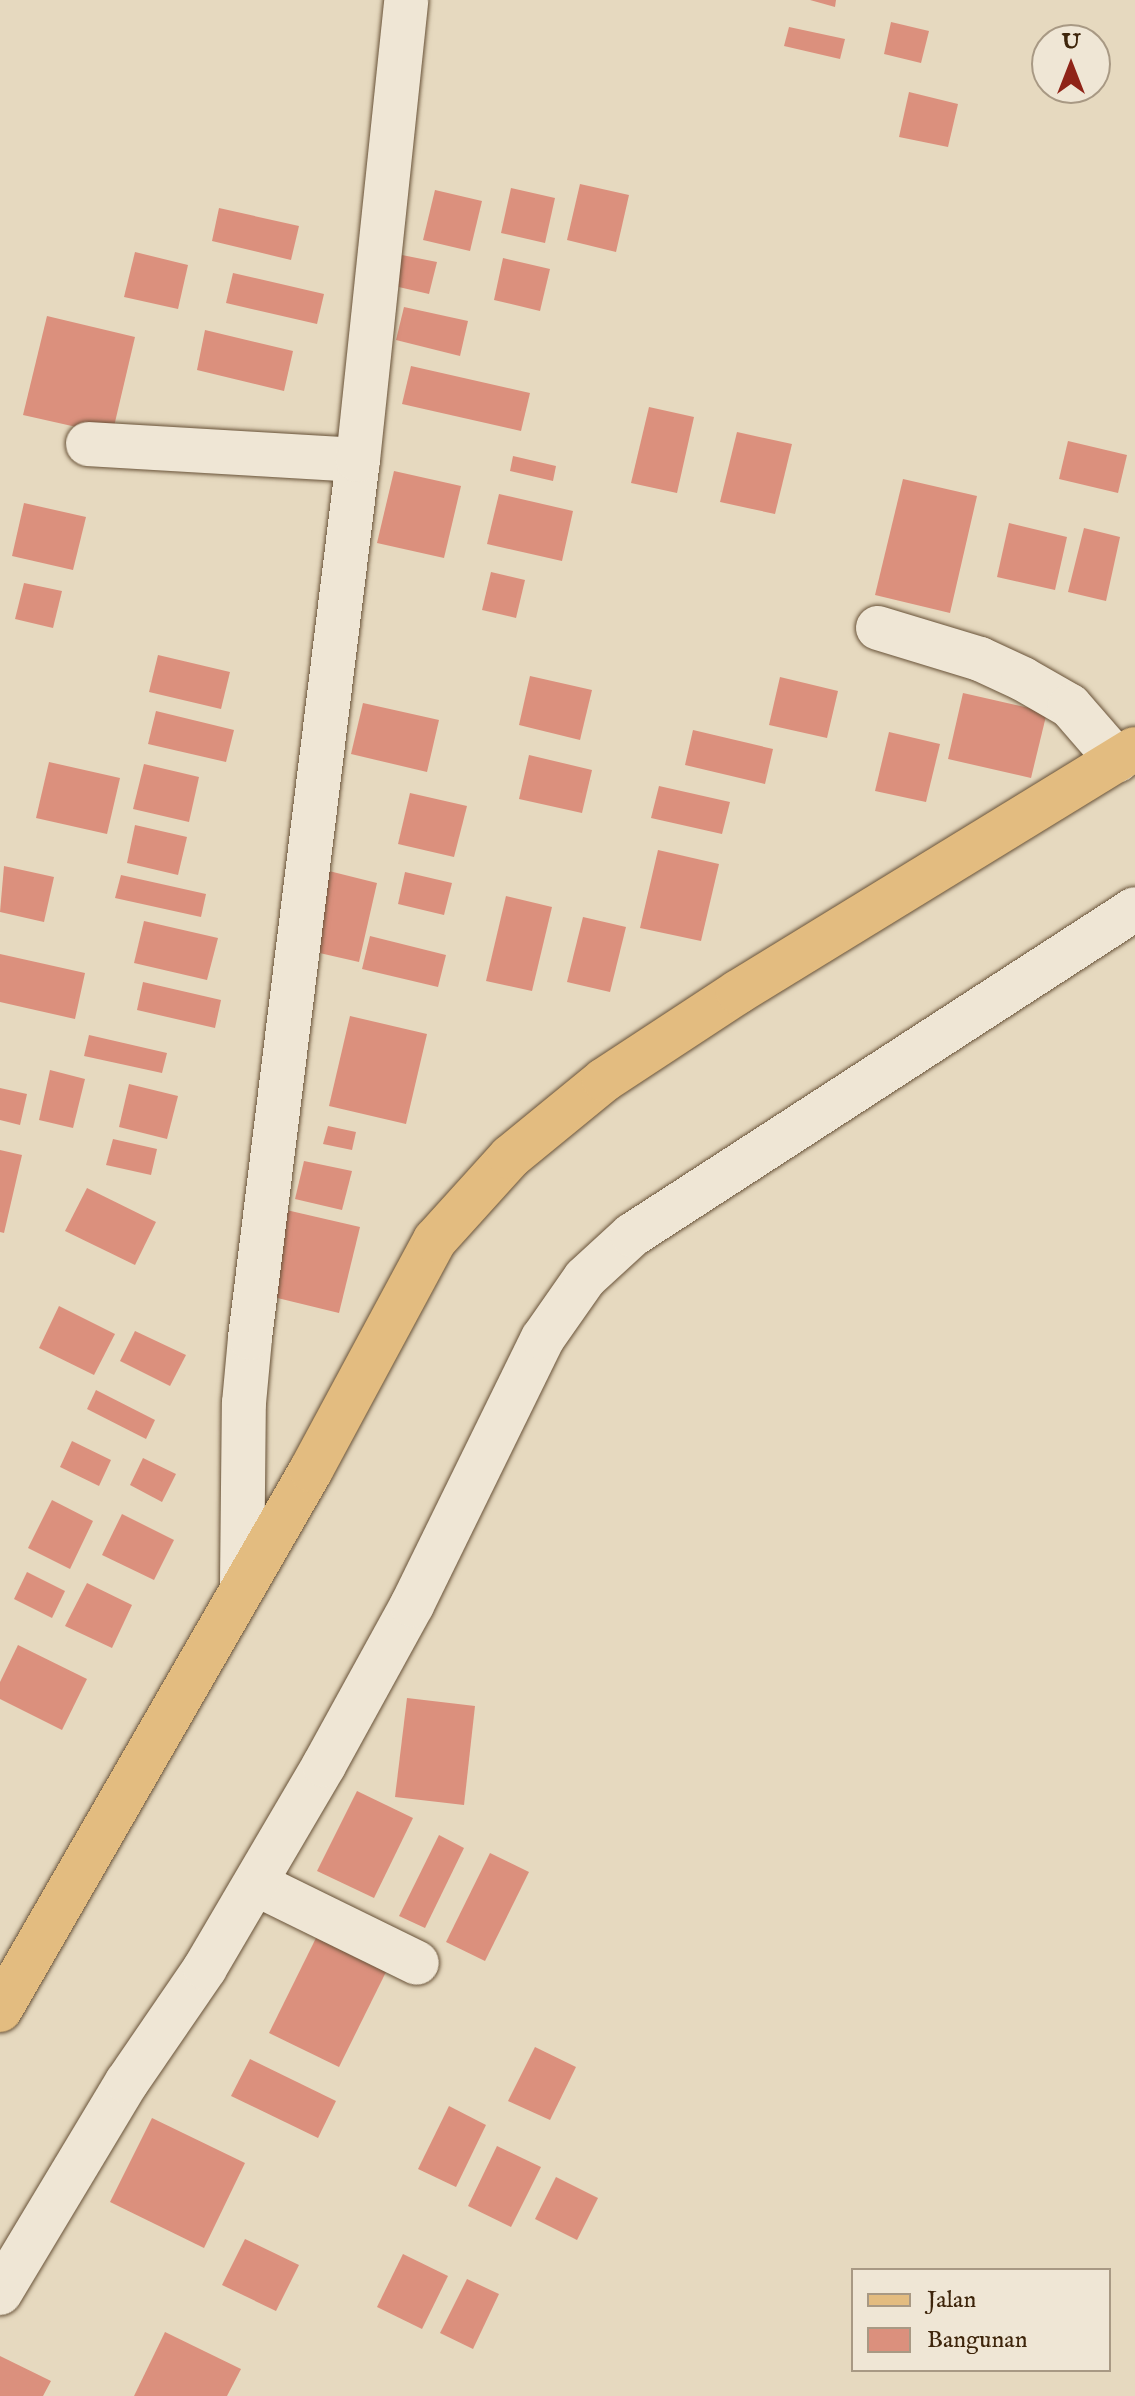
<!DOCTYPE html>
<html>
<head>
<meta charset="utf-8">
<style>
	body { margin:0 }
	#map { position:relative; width:1135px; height:2396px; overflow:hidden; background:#e6d9bf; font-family:"IM FELL English",serif }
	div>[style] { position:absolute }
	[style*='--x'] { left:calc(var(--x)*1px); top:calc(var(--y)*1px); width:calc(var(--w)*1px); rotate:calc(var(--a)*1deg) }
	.building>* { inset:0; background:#db907d }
	.roads { filter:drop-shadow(0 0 2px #685238) drop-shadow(0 0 2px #685238) }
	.minor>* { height:44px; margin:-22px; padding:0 22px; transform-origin:22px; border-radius:22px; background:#efe6d5 }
	.major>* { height:44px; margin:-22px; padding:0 22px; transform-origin:22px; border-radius:22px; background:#e3bc80 }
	span { translate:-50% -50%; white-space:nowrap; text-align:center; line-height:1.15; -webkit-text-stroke:8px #efe6d5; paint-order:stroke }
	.legend { position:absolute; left:851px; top:2268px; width:260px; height:104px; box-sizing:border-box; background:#efe6d5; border:2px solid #a89984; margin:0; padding:10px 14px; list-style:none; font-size:24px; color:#3e250b }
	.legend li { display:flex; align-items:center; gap:16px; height:40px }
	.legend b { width:40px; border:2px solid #a89984 }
	.north { position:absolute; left:1031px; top:24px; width:80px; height:80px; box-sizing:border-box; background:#efe6d5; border:2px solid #a89984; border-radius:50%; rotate:0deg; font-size:22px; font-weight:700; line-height:32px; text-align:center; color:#3e250b }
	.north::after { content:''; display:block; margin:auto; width:28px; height:36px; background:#8f2418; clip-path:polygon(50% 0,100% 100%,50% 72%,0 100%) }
</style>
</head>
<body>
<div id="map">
	<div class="building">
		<i style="clip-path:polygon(810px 0,836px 0,835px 7px)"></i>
		<i style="clip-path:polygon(891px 22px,929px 31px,921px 63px,884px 54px)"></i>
		<i style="clip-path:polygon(789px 27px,845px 39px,840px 59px,784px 46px)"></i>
		<i style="clip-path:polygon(909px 92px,958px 104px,948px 147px,899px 137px)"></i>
		<i style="clip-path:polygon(580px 184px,629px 195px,616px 252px,567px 240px)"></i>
		<i style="clip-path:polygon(511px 188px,555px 198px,545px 243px,501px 233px)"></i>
		<i style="clip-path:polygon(435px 190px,482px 201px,470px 251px,423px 240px)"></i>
		<i style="clip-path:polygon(219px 208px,299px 226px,291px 260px,212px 241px)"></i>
		<i style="clip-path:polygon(135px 252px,188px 265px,178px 309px,124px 297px)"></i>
		<i style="clip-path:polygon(397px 254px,437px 262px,429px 294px,390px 285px)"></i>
		<i style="clip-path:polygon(503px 258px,550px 269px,540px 311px,494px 300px)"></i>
		<i style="clip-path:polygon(233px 273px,324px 294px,317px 324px,226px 303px)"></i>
		<i style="clip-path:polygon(404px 307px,468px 321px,460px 356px,396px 340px)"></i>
		<i style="clip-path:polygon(47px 316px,135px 337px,112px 435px,23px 415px)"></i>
		<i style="clip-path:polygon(205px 330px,293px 351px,284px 391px,197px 370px)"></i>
		<i style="clip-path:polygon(411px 366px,530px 393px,521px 431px,402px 404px)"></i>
		<i style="clip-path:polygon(649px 407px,694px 417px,677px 493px,631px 483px)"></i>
		<i style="clip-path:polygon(737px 432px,792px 444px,775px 514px,720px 502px)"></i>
		<i style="clip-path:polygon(1068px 441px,1127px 455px,1118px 493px,1059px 479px)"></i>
		<i style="clip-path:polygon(513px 456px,556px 466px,553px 481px,510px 471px)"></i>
		<i style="clip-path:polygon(394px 471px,461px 486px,444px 558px,377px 543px)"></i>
		<i style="clip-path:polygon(903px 479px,977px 496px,950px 613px,875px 595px)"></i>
		<i style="clip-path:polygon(499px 494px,573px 511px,562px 561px,487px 544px)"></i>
		<i style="clip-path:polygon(24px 503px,86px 517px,73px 570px,12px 556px)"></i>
		<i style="clip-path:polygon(1009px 523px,1067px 537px,1055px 590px,997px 577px)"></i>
		<i style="clip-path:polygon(1084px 528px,1120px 537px,1106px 601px,1068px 592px)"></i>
		<i style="clip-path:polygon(491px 572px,525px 580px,516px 618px,482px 610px)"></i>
		<i style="clip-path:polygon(24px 583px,62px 591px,53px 628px,15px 619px)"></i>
		<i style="clip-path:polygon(158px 655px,230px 672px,221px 709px,149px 692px)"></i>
		<i style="clip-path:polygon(530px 676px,592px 690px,580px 740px,519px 725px)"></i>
		<i style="clip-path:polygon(780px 677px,838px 691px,827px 738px,769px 725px)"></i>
		<i style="clip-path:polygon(963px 693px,1047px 712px,1031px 778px,948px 759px)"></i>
		<i style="clip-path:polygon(363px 703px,439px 720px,427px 772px,351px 754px)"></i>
		<i style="clip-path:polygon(156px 711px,234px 730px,226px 762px,148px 744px)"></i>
		<i style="clip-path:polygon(693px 730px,773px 749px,765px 784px,685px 765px)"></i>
		<i style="clip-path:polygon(889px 732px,940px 744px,926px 802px,875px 791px)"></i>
		<i style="clip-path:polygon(529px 755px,592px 770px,582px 813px,519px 799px)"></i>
		<i style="clip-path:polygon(49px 762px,120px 778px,107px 834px,36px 818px)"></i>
		<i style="clip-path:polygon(144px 764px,199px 777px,189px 822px,133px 809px)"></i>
		<i style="clip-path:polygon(659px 786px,730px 802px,722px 834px,651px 818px)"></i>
		<i style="clip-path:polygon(410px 793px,467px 806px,454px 857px,398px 844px)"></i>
		<i style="clip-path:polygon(135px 825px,187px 837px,178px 875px,127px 863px)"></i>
		<i style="clip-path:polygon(658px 850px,719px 864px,701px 941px,640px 928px)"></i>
		<i style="clip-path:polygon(4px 866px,54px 877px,44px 922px,0 912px)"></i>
		<i style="clip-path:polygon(321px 869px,377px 883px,359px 962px,302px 949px)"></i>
		<i style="clip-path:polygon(405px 872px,452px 883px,444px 915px,398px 904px)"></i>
		<i style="clip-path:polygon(121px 875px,206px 894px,201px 917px,115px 898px)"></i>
		<i style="clip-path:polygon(506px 896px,552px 907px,532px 991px,486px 981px)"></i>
		<i style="clip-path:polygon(583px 917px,626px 927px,610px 992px,567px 982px)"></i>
		<i style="clip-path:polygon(144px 921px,218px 938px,207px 980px,134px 963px)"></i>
		<i style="clip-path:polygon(370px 936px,446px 955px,438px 987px,362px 969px)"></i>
		<i style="clip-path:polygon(0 954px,85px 973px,75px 1019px,0 1002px)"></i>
		<i style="clip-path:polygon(143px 982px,221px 1000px,215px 1028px,137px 1010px)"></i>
		<i style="clip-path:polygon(350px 1016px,427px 1034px,406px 1124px,329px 1106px)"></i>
		<i style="clip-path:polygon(89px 1035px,167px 1053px,162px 1073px,84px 1056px)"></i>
		<i style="clip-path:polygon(50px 1070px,85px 1079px,73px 1128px,39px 1120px)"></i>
		<i style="clip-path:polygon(129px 1084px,178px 1096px,167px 1139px,119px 1127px)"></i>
		<i style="clip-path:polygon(0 1088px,27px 1094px,20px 1125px,0 1120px)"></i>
		<i style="clip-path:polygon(328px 1126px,356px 1132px,352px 1150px,323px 1144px)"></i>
		<i style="clip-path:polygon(113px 1139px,157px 1149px,151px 1175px,106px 1165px)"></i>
		<i style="clip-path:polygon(0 1150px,22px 1155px,4px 1233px,0 1232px)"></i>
		<i style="clip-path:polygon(304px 1161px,352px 1171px,342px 1210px,295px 1199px)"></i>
		<i style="clip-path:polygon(87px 1188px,156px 1222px,135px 1265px,65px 1231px)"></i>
		<i style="clip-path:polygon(282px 1209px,360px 1227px,339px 1313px,261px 1294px)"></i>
		<i style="clip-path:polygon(59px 1306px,115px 1334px,94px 1375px,39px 1348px)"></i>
		<i style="clip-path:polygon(135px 1331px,186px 1355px,170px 1386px,120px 1361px)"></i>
		<i style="clip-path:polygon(96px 1390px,155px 1420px,146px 1439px,87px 1409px)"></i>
		<i style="clip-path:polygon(72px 1441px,111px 1460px,99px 1486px,60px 1467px)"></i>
		<i style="clip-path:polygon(143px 1458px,176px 1474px,162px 1502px,130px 1485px)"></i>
		<i style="clip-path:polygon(52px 1500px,93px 1521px,70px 1569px,28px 1548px)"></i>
		<i style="clip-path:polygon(122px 1514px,174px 1540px,154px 1580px,102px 1555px)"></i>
		<i style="clip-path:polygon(27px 1572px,65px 1591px,52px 1618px,14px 1599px)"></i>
		<i style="clip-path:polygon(87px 1583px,132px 1605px,112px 1648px,65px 1626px)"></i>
		<i style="clip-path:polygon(18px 1645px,87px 1679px,62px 1730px,0 1699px,0 1682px)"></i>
		<i style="clip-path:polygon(407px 1698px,475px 1706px,464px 1805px,395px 1797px)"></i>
		<i style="clip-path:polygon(357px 1791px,413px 1818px,374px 1898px,317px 1871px)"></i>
		<i style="clip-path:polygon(439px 1835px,464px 1848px,425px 1928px,399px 1916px)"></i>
		<i style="clip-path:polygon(490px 1853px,529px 1872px,485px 1961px,446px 1942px)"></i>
		<i style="clip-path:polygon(316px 1938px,386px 1972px,339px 2067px,269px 2033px)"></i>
		<i style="clip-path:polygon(535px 2047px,576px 2067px,550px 2120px,508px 2101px)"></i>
		<i style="clip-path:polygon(250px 2059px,336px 2101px,318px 2138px,231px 2096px)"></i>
		<i style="clip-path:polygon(449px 2106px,486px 2125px,456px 2187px,418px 2169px)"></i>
		<i style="clip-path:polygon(152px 2118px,245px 2163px,204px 2248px,110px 2202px)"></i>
		<i style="clip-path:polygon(497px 2146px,541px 2167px,511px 2227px,468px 2206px)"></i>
		<i style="clip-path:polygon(556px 2177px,598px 2198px,577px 2240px,535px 2219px)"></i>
		<i style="clip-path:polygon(245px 2239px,299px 2265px,276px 2311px,222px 2285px)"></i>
		<i style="clip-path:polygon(403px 2254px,448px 2276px,422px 2329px,377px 2307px)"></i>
		<i style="clip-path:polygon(467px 2279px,499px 2294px,473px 2349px,440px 2333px)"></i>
		<i style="clip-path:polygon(165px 2332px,241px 2369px,227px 2396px,134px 2396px)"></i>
		<i style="clip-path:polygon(0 2356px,51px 2381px,43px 2396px,0 2396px)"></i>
	</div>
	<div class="roads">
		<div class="minor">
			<i style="--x:88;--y:444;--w:270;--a:3.4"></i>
			<i style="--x:878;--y:628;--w:107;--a:16.9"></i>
			<i style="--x:980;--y:659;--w:47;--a:24.9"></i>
			<i style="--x:1023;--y:679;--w:54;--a:29.9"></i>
			<i style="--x:1070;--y:706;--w:72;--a:49"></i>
			<i style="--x:242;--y:1583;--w:180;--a:-89.4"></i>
			<i style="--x:244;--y:1403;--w:65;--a:-84.7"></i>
			<i style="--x:250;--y:1338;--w:885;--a:-82.99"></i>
			<i style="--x:358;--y:460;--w:462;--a:-84"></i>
			<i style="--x:256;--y:1884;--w:179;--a:26.1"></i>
			<i style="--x:0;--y:2293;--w:246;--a:-59"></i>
			<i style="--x:127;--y:2082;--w:138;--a:-55.6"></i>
			<i style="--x:205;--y:1968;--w:235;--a:-59.6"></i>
			<i style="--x:324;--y:1765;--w:183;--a:-61.2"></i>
			<i style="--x:412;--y:1605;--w:297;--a:-63.9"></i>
			<i style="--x:543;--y:1338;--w:73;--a:-55"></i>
			<i style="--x:585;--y:1278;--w:64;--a:-42.5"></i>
			<i style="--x:632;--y:1235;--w:599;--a:-32.95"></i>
		</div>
		<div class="major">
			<i style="--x:0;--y:2010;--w:623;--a:-60.06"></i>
			<i style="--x:311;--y:1470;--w:261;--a:-61.7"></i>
			<i style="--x:435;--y:1240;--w:112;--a:-47.9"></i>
			<i style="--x:510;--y:1157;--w:122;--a:-39.3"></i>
			<i style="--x:604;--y:1080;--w:160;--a:-33.3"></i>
			<i style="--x:738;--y:992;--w:465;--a:-31.5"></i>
		</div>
	</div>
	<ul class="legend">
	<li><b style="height:10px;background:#e3bc80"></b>Jalan</li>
	<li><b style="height:22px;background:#db907d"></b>Bangunan</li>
	</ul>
	<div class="north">U</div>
</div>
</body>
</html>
